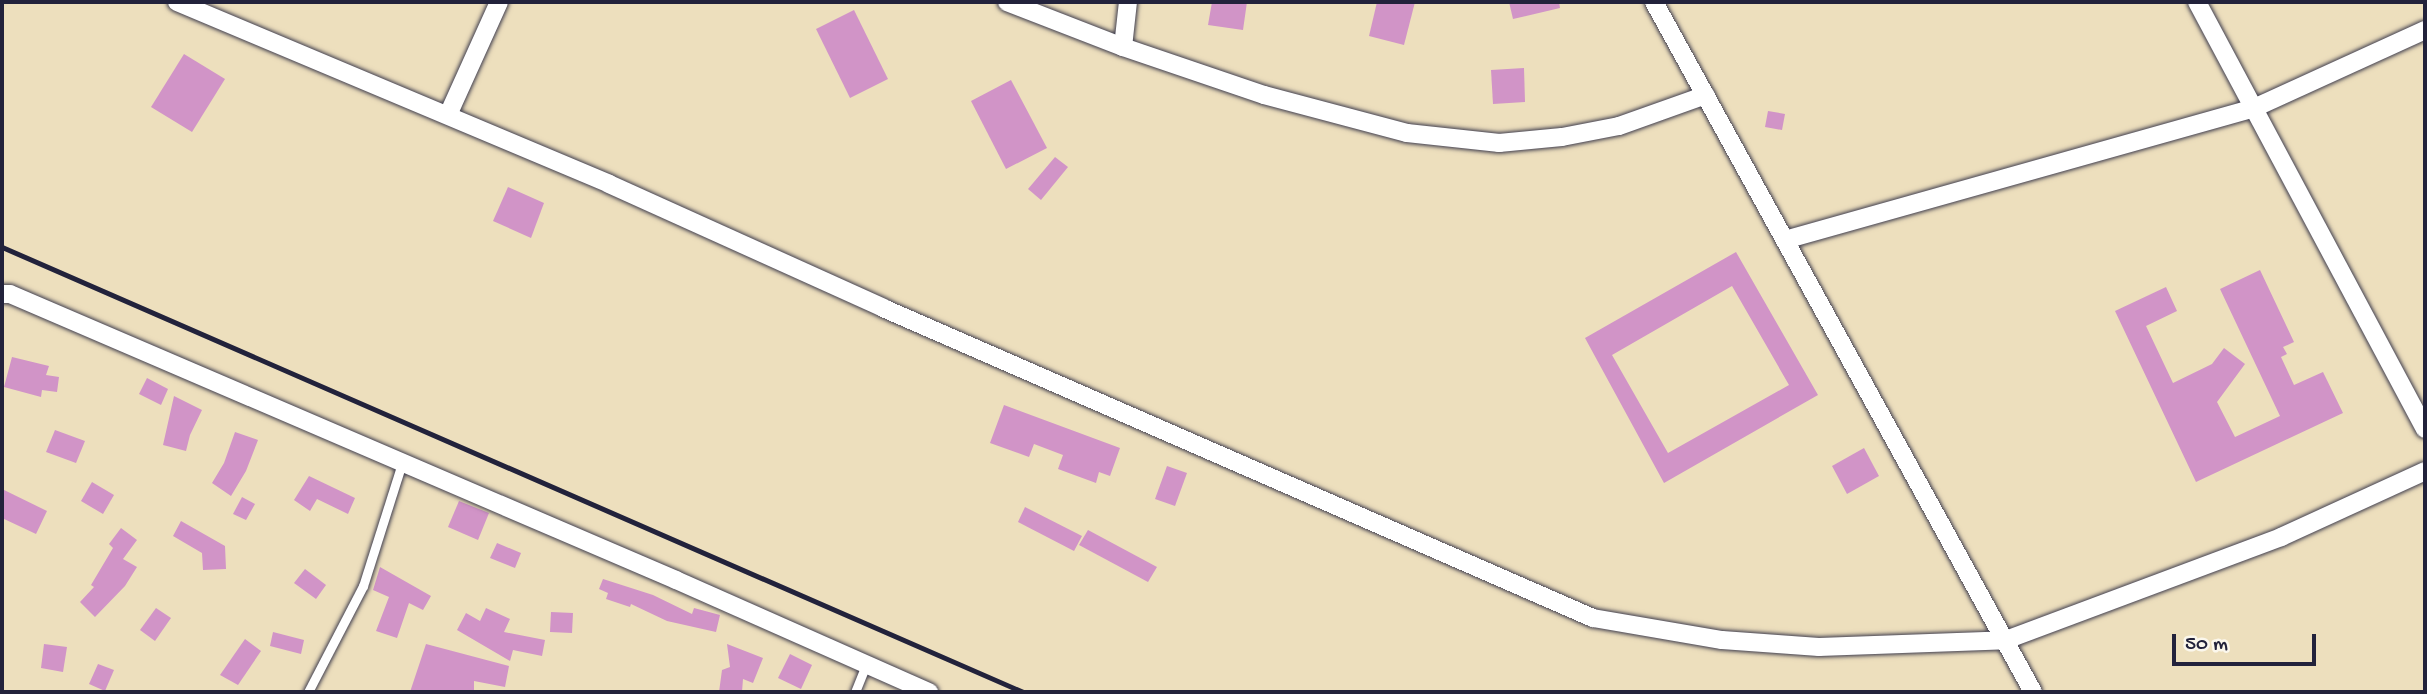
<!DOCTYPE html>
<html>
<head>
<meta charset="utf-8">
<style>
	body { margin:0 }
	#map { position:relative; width:2427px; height:694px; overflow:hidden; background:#eddfbd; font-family:"Gochi Hand",sans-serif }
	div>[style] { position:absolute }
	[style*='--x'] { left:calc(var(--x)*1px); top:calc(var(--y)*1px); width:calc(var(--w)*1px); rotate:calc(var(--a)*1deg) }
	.building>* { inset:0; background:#d194c7 }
	.roads { filter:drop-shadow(0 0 2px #403e4e) drop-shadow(0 0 2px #403e4e) }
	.service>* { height:9px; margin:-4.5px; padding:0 4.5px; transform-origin:4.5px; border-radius:4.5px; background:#fff }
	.minor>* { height:18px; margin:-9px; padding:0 9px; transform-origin:9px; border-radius:9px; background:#fff }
	.rail>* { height:5px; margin:-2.5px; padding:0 2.5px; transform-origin:2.5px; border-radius:2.5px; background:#22223b }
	span { translate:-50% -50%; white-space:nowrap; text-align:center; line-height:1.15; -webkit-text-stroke:5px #fbf7ec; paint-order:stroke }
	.frame { position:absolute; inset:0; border:4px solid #22223b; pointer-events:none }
	.scale { position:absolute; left:2172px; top:634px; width:144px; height:32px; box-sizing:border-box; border:4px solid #22223b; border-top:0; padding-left:9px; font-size:21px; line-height:24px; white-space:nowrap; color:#22223b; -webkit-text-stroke:5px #fbf7ec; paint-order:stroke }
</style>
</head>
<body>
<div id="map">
	<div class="building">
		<i style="clip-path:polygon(1212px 2px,1247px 2px,1243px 30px,1208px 25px)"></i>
		<i style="clip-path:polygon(1377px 2px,1415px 2px,1404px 45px,1369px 36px)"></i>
		<i style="clip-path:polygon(1509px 2px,1559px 2px,1560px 8px,1513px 19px)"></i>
		<i style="clip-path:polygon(854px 10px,888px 79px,850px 98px,816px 29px)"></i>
		<i style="clip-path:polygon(184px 54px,225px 79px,192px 132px,151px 107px)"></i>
		<i style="clip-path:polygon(1524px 68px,1525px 102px,1493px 104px,1491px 70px)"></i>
		<i style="clip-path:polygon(1011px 80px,1047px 148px,1006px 169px,971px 101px)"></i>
		<i style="clip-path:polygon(1768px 111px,1785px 114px,1782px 130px,1765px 127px)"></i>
		<i style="clip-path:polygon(1055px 157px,1068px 167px,1041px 200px,1028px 189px)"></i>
		<i style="clip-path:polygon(508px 187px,544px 203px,531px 238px,493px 221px)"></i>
		<i style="clip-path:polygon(evenodd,1736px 252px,1818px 395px,1664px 483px,1585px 338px,1736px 252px,1732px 286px,1789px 385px,1668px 453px,1612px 355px,1732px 286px)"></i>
		<i style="clip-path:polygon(2260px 270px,2294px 342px,2283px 347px,2287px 354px,2281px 357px,2294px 385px,2323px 372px,2343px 413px,2196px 482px,2115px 311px,2166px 287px,2177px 311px,2146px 326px,2173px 383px,2212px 364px,2224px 348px,2245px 364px,2217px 402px,2235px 437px,2280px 416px,2220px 289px)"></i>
		<i style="clip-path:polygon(12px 357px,49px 366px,46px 375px,59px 377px,57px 392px,42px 390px,41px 397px,4px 387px)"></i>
		<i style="clip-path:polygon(147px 378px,168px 389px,161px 405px,139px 394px)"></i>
		<i style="clip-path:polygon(174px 396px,202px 410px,190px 435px,186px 451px,163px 445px)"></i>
		<i style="clip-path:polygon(1004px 405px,1120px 448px,1110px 476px,1099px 472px,1096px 483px,1058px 469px,1063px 455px,1034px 444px,1029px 457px,990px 443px)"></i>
		<i style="clip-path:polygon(55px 430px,85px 441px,76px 463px,46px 452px)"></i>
		<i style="clip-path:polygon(235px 432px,258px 440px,246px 471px,231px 496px,212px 483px,224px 463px)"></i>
		<i style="clip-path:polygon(1864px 448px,1879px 476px,1847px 494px,1832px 466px)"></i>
		<i style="clip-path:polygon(1167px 466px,1187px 473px,1175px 506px,1155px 499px)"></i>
		<i style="clip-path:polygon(309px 476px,355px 498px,348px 514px,317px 499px,310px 511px,294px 500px)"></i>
		<i style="clip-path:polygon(92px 482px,114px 495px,103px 514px,81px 501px)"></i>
		<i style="clip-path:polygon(2px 489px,47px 511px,36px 534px,2px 518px)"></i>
		<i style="clip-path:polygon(242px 497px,255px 504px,246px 520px,233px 514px)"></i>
		<i style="clip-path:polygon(459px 501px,489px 513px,478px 540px,448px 527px)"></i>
		<i style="clip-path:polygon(1025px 507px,1082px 536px,1074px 551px,1018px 522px)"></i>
		<i style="clip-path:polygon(181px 521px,225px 546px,226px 569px,203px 570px,202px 553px,173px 536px)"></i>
		<i style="clip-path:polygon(121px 528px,137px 540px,123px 559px,137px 567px,125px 586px,95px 617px,80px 602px,94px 587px,91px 585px,113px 548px,109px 544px)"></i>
		<i style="clip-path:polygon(1088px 530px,1157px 567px,1148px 582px,1079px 545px)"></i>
		<i style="clip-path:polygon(497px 543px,521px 553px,515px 568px,490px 558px)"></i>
		<i style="clip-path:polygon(380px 567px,431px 596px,423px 610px,409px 603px,397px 638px,376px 631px,389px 597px,373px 590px)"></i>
		<i style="clip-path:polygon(305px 569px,326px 585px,316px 599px,294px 583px)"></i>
		<i style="clip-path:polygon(603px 579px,653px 595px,692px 614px,694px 608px,720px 615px,716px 632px,667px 621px,631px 604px,630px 607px,606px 599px,608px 593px,599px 589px)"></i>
		<i style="clip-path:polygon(156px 608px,171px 618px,155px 641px,140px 630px)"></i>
		<i style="clip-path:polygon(486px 608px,510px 619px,504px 632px,545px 640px,542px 656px,513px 650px,510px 661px,457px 630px,466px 613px,480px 621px)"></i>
		<i style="clip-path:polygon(551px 612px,573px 613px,572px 633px,550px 632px)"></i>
		<i style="clip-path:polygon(273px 632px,304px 640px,301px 654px,270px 646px)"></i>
		<i style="clip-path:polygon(245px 639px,261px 651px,238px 685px,220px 675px)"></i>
		<i style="clip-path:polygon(44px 644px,67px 647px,63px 672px,41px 668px)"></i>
		<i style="clip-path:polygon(426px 644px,509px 666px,505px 687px,474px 681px,474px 692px,410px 692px)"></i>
		<i style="clip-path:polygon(727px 644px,763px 658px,753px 683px,743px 679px,742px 692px,719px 692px,722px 670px,730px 667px)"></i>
		<i style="clip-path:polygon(790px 654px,812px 665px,801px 689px,778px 678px)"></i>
		<i style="clip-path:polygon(98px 664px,114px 670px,105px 691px,89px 684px)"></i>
	</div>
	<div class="roads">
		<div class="service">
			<i style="--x:308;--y:692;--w:119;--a:-62.6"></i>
			<i style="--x:363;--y:586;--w:129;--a:-72.4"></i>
			<i style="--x:855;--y:692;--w:31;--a:-68"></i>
		</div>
		<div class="minor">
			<i style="--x:177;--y:2;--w:469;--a:22.8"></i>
			<i style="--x:609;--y:184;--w:301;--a:24.3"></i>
			<i style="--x:883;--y:308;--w:775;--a:23.59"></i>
			<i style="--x:1593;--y:618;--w:131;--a:9.7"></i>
			<i style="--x:1722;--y:640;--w:97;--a:4.1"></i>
			<i style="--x:1819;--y:647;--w:187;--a:-2.1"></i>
			<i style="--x:2006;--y:640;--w:294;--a:-20.5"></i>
			<i style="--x:2281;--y:537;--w:158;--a:-24.6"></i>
			<i style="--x:1007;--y:2;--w:124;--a:21.2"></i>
			<i style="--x:1123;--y:47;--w:149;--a:18.8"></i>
			<i style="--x:1264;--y:95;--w:148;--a:14.9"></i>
			<i style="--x:1407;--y:133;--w:93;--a:6.2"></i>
			<i style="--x:1499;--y:143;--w:63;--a:-5.4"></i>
			<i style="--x:1562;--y:137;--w:58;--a:-10.9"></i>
			<i style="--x:1619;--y:126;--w:92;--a:-19.6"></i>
			<i style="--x:1654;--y:2;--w:787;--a:61.22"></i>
			<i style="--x:2197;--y:2;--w:484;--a:61.9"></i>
			<i style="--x:1123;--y:47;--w:45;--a:-83.7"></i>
			<i style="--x:448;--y:115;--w:124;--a:-65.7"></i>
			<i style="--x:1785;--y:240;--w:487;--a:-15.7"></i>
			<i style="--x:2254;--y:108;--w:188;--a:-24.5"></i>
			<i style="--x:2;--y:294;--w:8;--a:0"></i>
			<i style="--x:10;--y:294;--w:725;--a:23.24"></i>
			<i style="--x:676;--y:580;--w:277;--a:23.9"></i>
		</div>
	</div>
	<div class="rail">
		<i style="--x:2;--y:247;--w:1114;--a:23.55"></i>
	</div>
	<div class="frame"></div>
	<div class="scale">50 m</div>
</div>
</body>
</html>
